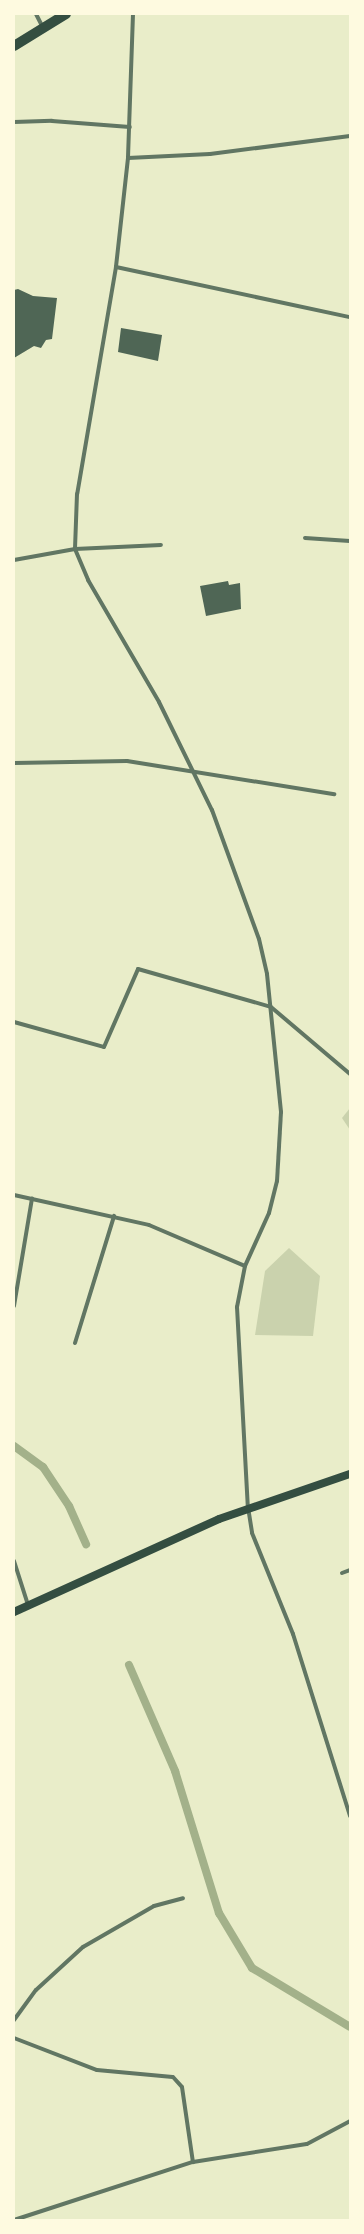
<!DOCTYPE html>
<html>
<head>
<meta charset="utf-8">
<style>
	body { margin:0 }
	#map { position:relative; width:364px; height:2234px; overflow:hidden; background:#e9edc9; font-family:Inter,sans-serif }
	div>[style] { position:absolute }
	[style*='--x'] { left:calc(var(--x)*1px); top:calc(var(--y)*1px); width:calc(var(--w)*1px); rotate:calc(var(--a)*1deg) }
	.green>* { inset:0; background:#cad2ad }
	.stream>* { height:8px; margin:-4px; padding:0 4px; transform-origin:4px; border-radius:4px; background:#a3b18a }
	.building>* { inset:0; background:#4f6655 }
	.minor>* { height:4px; margin:-2px; padding:0 2px; transform-origin:2px; border-radius:2px; background:#617663 }
	.secondary>* { height:8px; margin:-4px; padding:0 4px; transform-origin:4px; border-radius:4px; background:#344e41 }
	.primary>* { height:10px; margin:-5px; padding:0 5px; transform-origin:5px; border-radius:5px; background:#344e41 }
	span { translate:-50% -50%; white-space:nowrap; text-align:center; line-height:1.15; -webkit-text-stroke:4px #fefae0; paint-order:stroke }
	.frame { position:absolute; inset:0; border:15px solid #fefae0; pointer-events:none }
</style>
</head>
<body>
<div id="map">
	<div class="green">
		<i style="clip-path:polygon(350px 1108px,350px 1130px,342px 1118px)"></i>
		<i style="clip-path:polygon(289px 1248px,320px 1276px,313px 1336px,255px 1335px,265px 1271px)"></i>
	</div>
	<div class="stream">
		<i style="--x:14;--y:1446;--w:36;--a:36"></i>
		<i style="--x:43;--y:1467;--w:47;--a:56.3"></i>
		<i style="--x:69;--y:1506;--w:42;--a:65.9"></i>
		<i style="--x:129;--y:1665;--w:116;--a:66.5"></i>
		<i style="--x:175;--y:1771;--w:149;--a:72.8"></i>
		<i style="--x:219;--y:1913;--w:64;--a:59"></i>
		<i style="--x:252;--y:1968;--w:114;--a:31"></i>
	</div>
	<div class="building">
		<i style="clip-path:polygon(18px 289px,33px 296px,57px 298px,52px 339px,46px 340px,41px 348px,34px 346px,14px 358px,14px 290px)"></i>
		<i style="clip-path:polygon(121px 328px,162px 335px,158px 361px,118px 352px)"></i>
		<i style="clip-path:polygon(228px 581px,229px 585px,240px 583px,241px 609px,206px 616px,200px 586px)"></i>
	</div>
	<div class="minor">
		<i style="--x:36;--y:14;--w:16;--a:63"></i>
		<i style="--x:133;--y:14;--w:144;--a:92"></i>
		<i style="--x:128;--y:158;--w:110;--a:96.3"></i>
		<i style="--x:116;--y:267;--w:230;--a:99.7"></i>
		<i style="--x:77;--y:494;--w:55;--a:92.1"></i>
		<i style="--x:75;--y:549;--w:34;--a:67"></i>
		<i style="--x:88;--y:580;--w:141;--a:59.8"></i>
		<i style="--x:159;--y:702;--w:120;--a:63.9"></i>
		<i style="--x:212;--y:810;--w:137;--a:70"></i>
		<i style="--x:259;--y:939;--w:36;--a:77"></i>
		<i style="--x:267;--y:974;--w:139;--a:84.2"></i>
		<i style="--x:281;--y:1112;--w:69;--a:93.3"></i>
		<i style="--x:277;--y:1181;--w:33;--a:104"></i>
		<i style="--x:269;--y:1213;--w:58;--a:114.4"></i>
		<i style="--x:245;--y:1266;--w:42;--a:101"></i>
		<i style="--x:237;--y:1307;--w:200;--a:86.9"></i>
		<i style="--x:248;--y:1507;--w:26;--a:81"></i>
		<i style="--x:252;--y:1533;--w:109;--a:67.9"></i>
		<i style="--x:293;--y:1634;--w:191;--a:72.6"></i>
		<i style="--x:14;--y:122;--w:38;--a:-2"></i>
		<i style="--x:52;--y:121;--w:78;--a:4.4"></i>
		<i style="--x:128;--y:158;--w:82;--a:-2.8"></i>
		<i style="--x:210;--y:154;--w:141;--a:-7.3"></i>
		<i style="--x:116;--y:267;--w:239;--a:12.1"></i>
		<i style="--x:305;--y:538;--w:45;--a:3.8"></i>
		<i style="--x:14;--y:560;--w:62;--a:-10.2"></i>
		<i style="--x:75;--y:549;--w:86;--a:-2.7"></i>
		<i style="--x:14;--y:763;--w:113;--a:-1"></i>
		<i style="--x:127;--y:761;--w:210;--a:9.1"></i>
		<i style="--x:14;--y:1022;--w:93;--a:15.5"></i>
		<i style="--x:104;--y:1047;--w:85;--a:-66.4"></i>
		<i style="--x:138;--y:969;--w:138;--a:15.9"></i>
		<i style="--x:271;--y:1007;--w:104;--a:40.3"></i>
		<i style="--x:14;--y:1195;--w:138;--a:12.5"></i>
		<i style="--x:149;--y:1225;--w:104;--a:23.1"></i>
		<i style="--x:14;--y:1306;--w:109;--a:-80.5"></i>
		<i style="--x:75;--y:1343;--w:133;--a:-72.9"></i>
		<i style="--x:14;--y:1561;--w:46;--a:72.3"></i>
		<i style="--x:342;--y:1573;--w:9;--a:-21"></i>
		<i style="--x:14;--y:2020;--w:37;--a:-54"></i>
		<i style="--x:36;--y:1990;--w:64;--a:-42.5"></i>
		<i style="--x:83;--y:1947;--w:82;--a:-30"></i>
		<i style="--x:154;--y:1906;--w:30;--a:-15"></i>
		<i style="--x:14;--y:2038;--w:89;--a:21.1"></i>
		<i style="--x:97;--y:2070;--w:76;--a:5.3"></i>
		<i style="--x:173;--y:2077;--w:13;--a:48"></i>
		<i style="--x:182;--y:2087;--w:76;--a:81.7"></i>
		<i style="--x:14;--y:2220;--w:188;--a:-18"></i>
		<i style="--x:193;--y:2162;--w:115;--a:-9"></i>
		<i style="--x:307;--y:2144;--w:49;--a:-28.1"></i>
	</div>
	<div class="secondary">
		<i style="--x:14;--y:1612;--w:225;--a:-24.4"></i>
		<i style="--x:219;--y:1519;--w:139;--a:-19"></i>
	</div>
	<div class="primary">
		<i style="--x:14;--y:46;--w:61;--a:-31.6"></i>
	</div>
	<div class="frame"></div>
</div>
</body>
</html>
